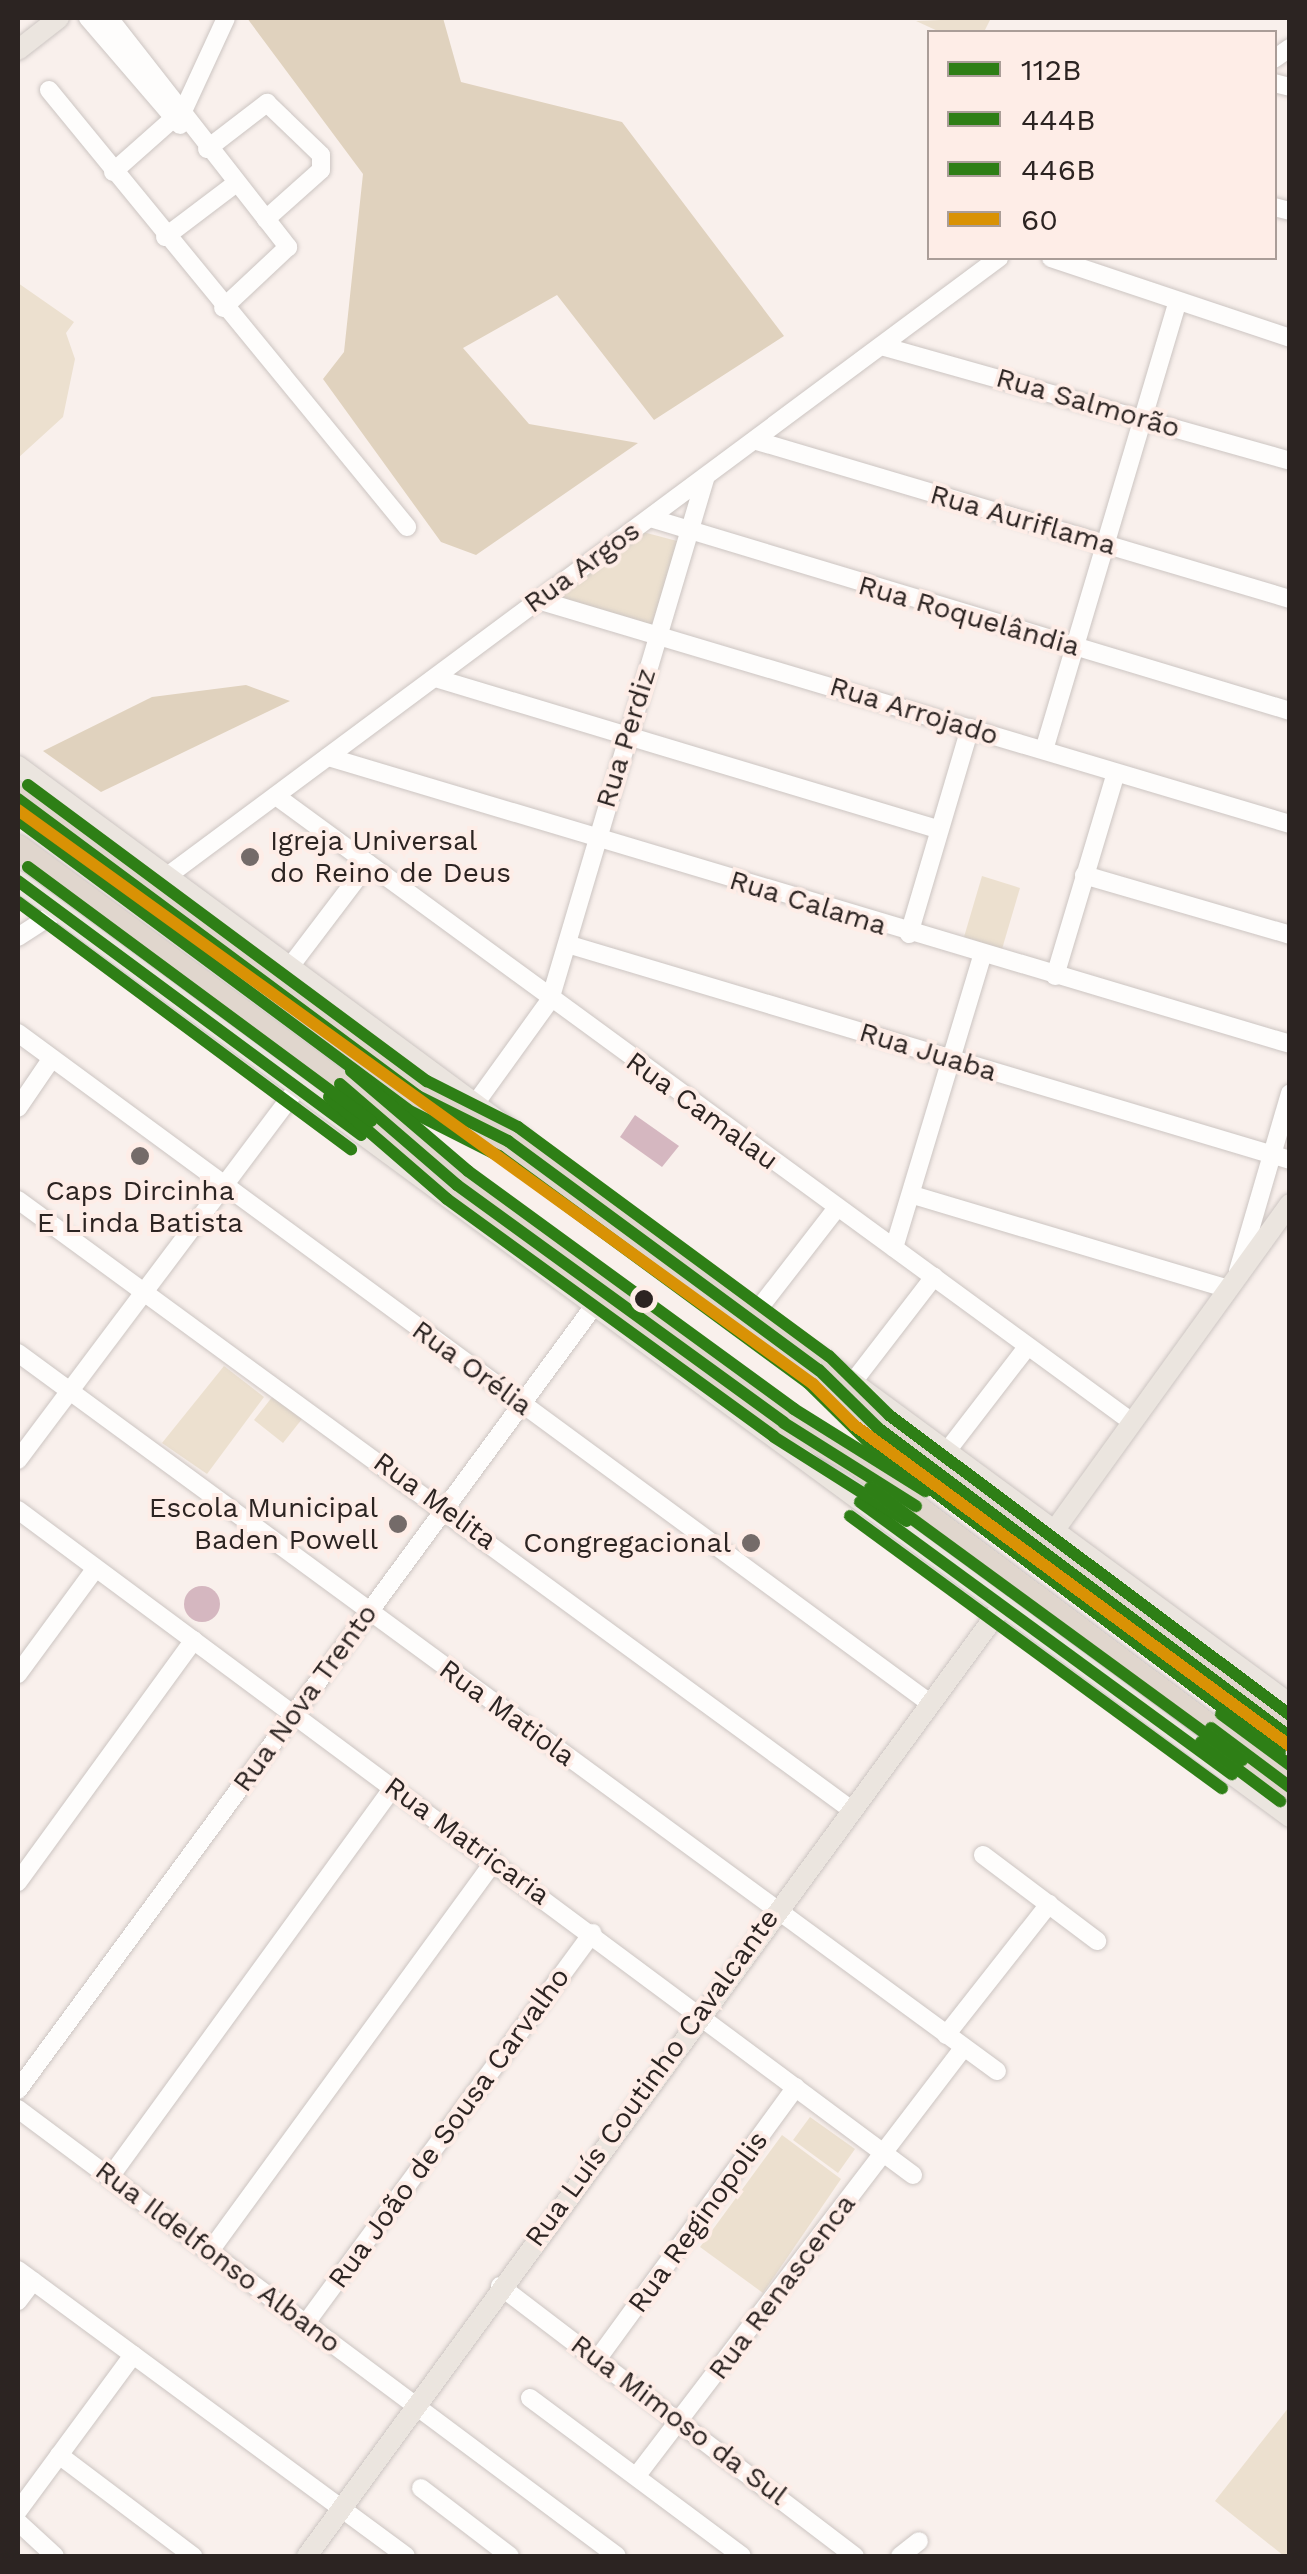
<!DOCTYPE html>
<html>
<head>
<meta charset="utf-8">
<style>
	body { margin:0 }
	#map { position:relative; width:1307px; height:2574px; overflow:hidden; background:#f9f0ec; font-family:"Work Sans",sans-serif }
	div>[style] { position:absolute }
	[style*='--x'] { left:calc(var(--x)*1px); top:calc(var(--y)*1px); width:calc(var(--w)*1px); rotate:calc(var(--a)*1deg) }
	.green>* { inset:0; background:#ece0cf }
	.forest>* { inset:0; background:#e0d2be }
	.water>* { inset:0; background:#d5b7c0 }
	.round { border-radius:50% }
	.roads { filter:drop-shadow(0 0 2px #ccc5c2) drop-shadow(0 0 2px #ccc5c2) }
	.minor>* { height:18px; margin:-9px; padding:0 9px; transform-origin:9px; border-radius:9px; background:#fefdfc }
	.major>* { height:20px; margin:-10px; padding:0 10px; transform-origin:10px; border-radius:10px; background:#ebe5df }
	.highway>* { height:25px; margin:-12.5px; padding:0 12.5px; transform-origin:12.5px; border-radius:12.5px; background:#e0d6cd }
	.bus-1>* { height:12px; margin:-6px; padding:0 6px; transform-origin:6px; border-radius:6px; background:#2e7f16 }
	.bus-2>* { height:12px; margin:-6px; padding:0 6px; transform-origin:6px; border-radius:6px; background:#2e7f16 }
	.bus-3>* { height:12px; margin:-6px; padding:0 6px; transform-origin:6px; border-radius:6px; background:#2e7f16 }
	.bus-4>* { height:12px; margin:-6px; padding:0 6px; transform-origin:6px; border-radius:6px; background:#d99205 }
	.dots>* { width:28px; height:28px; translate:-50% -50%; box-sizing:border-box; border:5px solid #feede7; border-radius:50% }
	span { translate:-50% -50%; white-space:nowrap; text-align:center; line-height:1.15; -webkit-text-stroke:8px #feede7; paint-order:stroke }
	.street-label { font-size:28px; color:#2c2422 }
	.poi-label { font-size:28px; color:#2c2422 }
	.left { translate:0 -50%; text-align:left }
	.right { translate:-100% -50%; text-align:right }
	.frame { position:absolute; inset:0; border:20px solid #2c2422; pointer-events:none }
	.legend { position:absolute; left:927px; top:30px; width:350px; height:230px; box-sizing:border-box; background:#feede7; border:2px solid #aa9d98; margin:0; padding:12px 18px; list-style:none; font-size:30px; color:#2c2422 }
	.legend li { display:flex; align-items:center; gap:20px; height:50px }
	.legend b { width:50px; border:2px solid #aa9d98 }
</style>
</head>
<body>
<div id="map">
	<div class="green">
		<i style="clip-path:polygon(991px 18px,984px 32px,940px 32px,916px 21px)"></i>
		<i style="clip-path:polygon(18px 283px,74px 322px,66px 333px,75px 359px,63px 417px,18px 458px)"></i>
		<i style="clip-path:polygon(643px 532px,677px 541px,653px 625px,544px 601px)"></i>
		<i style="clip-path:polygon(982px 876px,1020px 888px,1002px 949px,964px 937px)"></i>
		<i style="clip-path:polygon(224px 1366px,264px 1397px,207px 1474px,162px 1443px)"></i>
		<i style="clip-path:polygon(273px 1396px,302px 1419px,283px 1443px,254px 1420px)"></i>
		<i style="clip-path:polygon(810px 2117px,855px 2149px,838px 2173px,793px 2140px)"></i>
		<i style="clip-path:polygon(782px 2135px,841px 2179px,763px 2293px,700px 2247px)"></i>
		<i style="clip-path:polygon(1289px 2407px,1290px 2556px,1284px 2556px,1215px 2501px)"></i>
	</div>
	<div class="forest">
		<i style="clip-path:polygon(247px 18px,443px 18px,461px 82px,622px 122px,784px 336px,654px 420px,557px 295px,463px 348px,529px 424px,638px 443px,476px 555px,441px 542px,323px 379px,344px 352px,363px 174px)"></i>
		<i style="clip-path:polygon(246px 685px,290px 701px,101px 792px,43px 751px,152px 697px)"></i>
	</div>
	<div class="water">
		<i style="clip-path:polygon(635px 1115px,679px 1146px,662px 1167px,620px 1137px)"></i>
		<i class="round" style="left:184px;top:1586px;width:36px;height:36px"></i>
	</div>
	<div class="roads">
		<div class="minor">
			<i style="--x:88;--y:18;--w:141;--a:49.3"></i>
			<i style="--x:109;--y:18;--w:291;--a:52"></i>
			<i style="--x:288;--y:247;--w:89;--a:136.8"></i>
			<i style="--x:1274;--y:59;--w:19;--a:-35"></i>
			<i style="--x:1274;--y:83;--w:16;--a:14"></i>
			<i style="--x:49;--y:90;--w:565;--a:50.67"></i>
			<i style="--x:207;--y:149;--w:76;--a:-37.5"></i>
			<i style="--x:267;--y:103;--w:75;--a:43.9"></i>
			<i style="--x:321;--y:155;--w:15;--a:90"></i>
			<i style="--x:321;--y:170;--w:74;--a:138.3"></i>
			<i style="--x:113;--y:172;--w:95;--a:-41.6"></i>
			<i style="--x:184;--y:109;--w:100;--a:-65.2"></i>
			<i style="--x:1274;--y:207;--w:16;--a:14"></i>
			<i style="--x:165;--y:237;--w:88;--a:-37.1"></i>
			<i style="--x:1051;--y:258;--w:252;--a:18.5"></i>
			<i style="--x:885;--y:347;--w:421;--a:15.7"></i>
			<i style="--x:757;--y:441;--w:556;--a:16.51"></i>
			<i style="--x:650;--y:518;--w:668;--a:16.78"></i>
			<i style="--x:538;--y:600;--w:785;--a:16.59"></i>
			<i style="--x:435;--y:678;--w:524;--a:16.74"></i>
			<i style="--x:1044;--y:750;--w:462;--a:-73.4"></i>
			<i style="--x:328;--y:757;--w:1004;--a:16.61"></i>
			<i style="--x:276;--y:796;--w:1060;--a:36.18"></i>
			<i style="--x:1084;--y:875;--w:215;--a:16.2"></i>
			<i style="--x:166;--y:877;--w:1038;--a:-36.62"></i>
			<i style="--x:909;--y:934;--w:215;--a:-73.5"></i>
			<i style="--x:18;--y:937;--w:48;--a:-33"></i>
			<i style="--x:567;--y:944;--w:755;--a:16.63"></i>
			<i style="--x:289;--y:968;--w:131;--a:-52.8"></i>
			<i style="--x:1055;--y:976;--w:212;--a:-73.3"></i>
			<i style="--x:18;--y:1033;--w:1128;--a:36.31"></i>
			<i style="--x:475;--y:1104;--w:128;--a:-54.2"></i>
			<i style="--x:550;--y:1000;--w:544;--a:-73.43"></i>
			<i style="--x:18;--y:1108;--w:60;--a:-55.8"></i>
			<i style="--x:913;--y:1195;--w:329;--a:16.6"></i>
			<i style="--x:18;--y:1200;--w:1030;--a:36.19"></i>
			<i style="--x:894;--y:1248;--w:304;--a:-73.2"></i>
			<i style="--x:1238;--y:1271;--w:185;--a:-73.7"></i>
			<i style="--x:757;--y:1311;--w:129;--a:-52.2"></i>
			<i style="--x:18;--y:1353;--w:1214;--a:36.26"></i>
			<i style="--x:853;--y:1382;--w:133;--a:-52.4"></i>
			<i style="--x:947;--y:1451;--w:131;--a:-52.4"></i>
			<i style="--x:18;--y:1460;--w:466;--a:-53.1"></i>
			<i style="--x:18;--y:1510;--w:1115;--a:36.61"></i>
			<i style="--x:18;--y:1674;--w:130;--a:-53.7"></i>
			<i style="--x:983;--y:1855;--w:143;--a:37"></i>
			<i style="--x:18;--y:1882;--w:299;--a:-54"></i>
			<i style="--x:946;--y:2035;--w:167;--a:-51.8"></i>
			<i style="--x:18;--y:2090;--w:973;--a:-53.7"></i>
			<i style="--x:18;--y:2109;--w:747;--a:36.73"></i>
			<i style="--x:110;--y:2177;--w:482;--a:-54"></i>
			<i style="--x:210;--y:2251;--w:482;--a:-53.9"></i>
			<i style="--x:18;--y:2270;--w:482;--a:36.4"></i>
			<i style="--x:500;--y:2286;--w:446;--a:37.3"></i>
			<i style="--x:18;--y:2301;--w:25;--a:-53"></i>
			<i style="--x:306;--y:2323;--w:484;--a:-53.7"></i>
			<i style="--x:599;--y:2357;--w:334;--a:-53.9"></i>
			<i style="--x:530;--y:2398;--w:264;--a:36.7"></i>
			<i style="--x:59;--y:2455;--w:168;--a:37"></i>
			<i style="--x:638;--y:2474;--w:537;--a:-52.64"></i>
			<i style="--x:421;--y:2488;--w:112;--a:37.4"></i>
			<i style="--x:18;--y:2511;--w:194;--a:-53.6"></i>
			<i style="--x:18;--y:2522;--w:50;--a:42.6"></i>
			<i style="--x:900;--y:2556;--w:24;--a:-38"></i>
		</div>
		<div class="major">
			<i style="--x:18;--y:50;--w:52;--a:-38"></i>
			<i style="--x:18;--y:766;--w:628;--a:36.45"></i>
			<i style="--x:18;--y:881;--w:1579;--a:36.35"></i>
			<i style="--x:816;--y:1355;--w:589;--a:36.36"></i>
			<i style="--x:1054;--y:1531;--w:403;--a:-54.2"></i>
			<i style="--x:307;--y:2556;--w:1178;--a:-53.8"></i>
		</div>
		<div class="highway">
			<i style="--x:18;--y:799;--w:498;--a:36.6"></i>
			<i style="--x:418;--y:1096;--w:101;--a:26.6"></i>
			<i style="--x:508;--y:1141;--w:386;--a:36.4"></i>
			<i style="--x:819;--y:1370;--w:83;--a:44.5"></i>
			<i style="--x:878;--y:1428;--w:515;--a:36.87"></i>
			<i style="--x:18;--y:847;--w:392;--a:36.3"></i>
			<i style="--x:334;--y:1079;--w:162;--a:40.8"></i>
			<i style="--x:457;--y:1185;--w:404;--a:36"></i>
			<i style="--x:784;--y:1423;--w:80;--a:28.5"></i>
			<i style="--x:854;--y:1461;--w:544;--a:36.79"></i>
		</div>
	</div>
	<div class="bus-1">
		<i style="--x:18;--y:799;--w:498;--a:36.6"></i>
		<i style="--x:418;--y:1096;--w:101;--a:26.6"></i>
		<i style="--x:508;--y:1141;--w:386;--a:36.4"></i>
		<i style="--x:819;--y:1370;--w:83;--a:44.5"></i>
		<i style="--x:878;--y:1428;--w:515;--a:36.87"></i>
		<i style="--x:18;--y:881;--w:427;--a:36.5"></i>
		<i style="--x:340;--y:1084;--w:155;--a:40.8"></i>
		<i style="--x:457;--y:1185;--w:404;--a:36"></i>
		<i style="--x:784;--y:1423;--w:156;--a:32.2"></i>
		<i style="--x:860;--y:1502;--w:461;--a:36.2"></i>
		<i style="--x:1211;--y:1728;--w:99;--a:36.8"></i>
	</div>
	<div class="bus-2">
		<i style="--x:18;--y:820;--w:486;--a:36.6"></i>
		<i style="--x:408;--y:1110;--w:102;--a:26.8"></i>
		<i style="--x:499;--y:1156;--w:383;--a:36.3"></i>
		<i style="--x:808;--y:1383;--w:84;--a:44.5"></i>
		<i style="--x:868;--y:1442;--w:515;--a:36.87"></i>
		<i style="--x:18;--y:902;--w:415;--a:36.6"></i>
		<i style="--x:329;--y:1097;--w:156;--a:40.8"></i>
		<i style="--x:447;--y:1199;--w:404;--a:36"></i>
		<i style="--x:774;--y:1437;--w:157;--a:32.3"></i>
		<i style="--x:850;--y:1516;--w:461;--a:36.2"></i>
		<i style="--x:1201;--y:1742;--w:99;--a:36.8"></i>
	</div>
	<div class="bus-3">
		<i style="--x:28;--y:785;--w:497;--a:36.6"></i>
		<i style="--x:427;--y:1081;--w:102;--a:26.8"></i>
		<i style="--x:518;--y:1127;--w:386;--a:36.4"></i>
		<i style="--x:829;--y:1356;--w:84;--a:44.5"></i>
		<i style="--x:889;--y:1415;--w:501;--a:36.8"></i>
		<i style="--x:28;--y:867;--w:427;--a:36.5"></i>
		<i style="--x:351;--y:1071;--w:154;--a:40.5"></i>
		<i style="--x:468;--y:1171;--w:404;--a:36.1"></i>
		<i style="--x:794;--y:1409;--w:155;--a:32"></i>
		<i style="--x:870;--y:1488;--w:461;--a:36.2"></i>
		<i style="--x:1221;--y:1714;--w:86;--a:36.5"></i>
	</div>
	<div class="bus-4">
		<i style="--x:18;--y:810;--w:981;--a:35.83"></i>
		<i style="--x:813;--y:1384;--w:58;--a:45"></i>
		<i style="--x:854;--y:1425;--w:541;--a:36.36"></i>
	</div>
	<div class="dots">
		<i style="left:250px;top:857px;background:#746b69"></i>
		<i style="left:140px;top:1156px;background:#746b69"></i>
		<i style="left:644px;top:1299px;background:#2c2422"></i>
		<i style="left:398px;top:1524px;background:#746b69"></i>
		<i style="left:751px;top:1543px;background:#746b69"></i>
	</div>
	<div class="street-label">
		<span style="left:1088px;top:403px;rotate:16deg">Rua Salmorão</span>
		<span style="left:1023px;top:520px;rotate:16deg">Rua Auriflama</span>
		<span style="left:582px;top:567px;rotate:-36deg">Rua Argos</span>
		<span style="left:969px;top:616px;rotate:16deg">Rua Roquelândia</span>
		<span style="left:914px;top:711px;rotate:17deg">Rua Arrojado</span>
		<span style="left:626px;top:738px;rotate:-73deg">Rua Perdiz</span>
		<span style="left:808px;top:903px;rotate:17deg">Rua Calama</span>
		<span style="left:928px;top:1052px;rotate:17deg">Rua Juaba</span>
		<span style="left:702px;top:1111px;rotate:36deg">Rua Camalau</span>
		<span style="left:472px;top:1368px;rotate:36deg">Rua Orélia</span>
		<span style="left:435px;top:1501px;rotate:36deg">Rua Melita</span>
		<span style="left:305px;top:1698px;rotate:-54deg">Rua Nova Trento</span>
		<span style="left:507px;top:1713px;rotate:36deg">Rua Matiola</span>
		<span style="left:467px;top:1841px;rotate:36deg">Rua Matricaria</span>
		<span style="left:652px;top:2078px;rotate:-54deg">Rua Luís Coutinho Cavalcante</span>
		<span style="left:449px;top:2128px;rotate:-54deg">Rua João de Sousa Carvalho</span>
		<span style="left:698px;top:2222px;rotate:-54deg">Rua Reginopolis</span>
		<span style="left:218px;top:2257px;rotate:37deg">Rua Ildelfonso Albano</span>
		<span style="left:782px;top:2287px;rotate:-53deg">Rua Renascenca</span>
		<span style="left:679px;top:2420px;rotate:37deg">Rua Mimoso da Sul</span>
	</div>
	<div class="poi-label">
		<span class="left" style="left:270px;top:857px">Igreja Universal<br>do Reino de Deus</span>
		<span style="left:140px;top:1207px">Caps Dircinha<br>E Linda Batista</span>
		<span class="right" style="left:378px;top:1524px">Escola Municipal<br>Baden Powell</span>
		<span class="right" style="left:731px;top:1543px">Congregacional</span>
	</div>
	<div class="frame"></div>
	<ul class="legend">
	<li><b style="height:12px;background:#2e7f16"></b>112B</li>
	<li><b style="height:12px;background:#2e7f16"></b>444B</li>
	<li><b style="height:12px;background:#2e7f16"></b>446B</li>
	<li><b style="height:12px;background:#d99205"></b>60</li>
	</ul>
</div>
</body>
</html>
